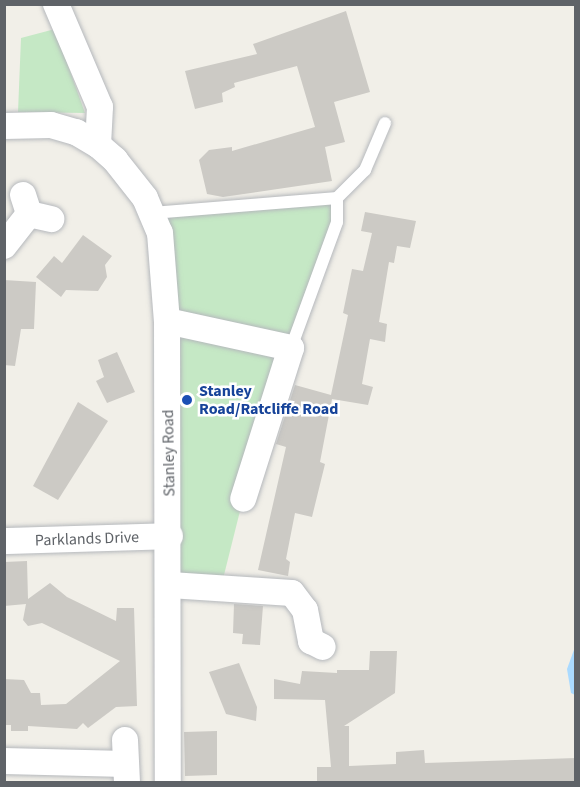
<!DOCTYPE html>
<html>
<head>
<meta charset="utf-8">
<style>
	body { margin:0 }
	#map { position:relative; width:580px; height:787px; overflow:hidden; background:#f1efe8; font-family:"Source Sans 3",sans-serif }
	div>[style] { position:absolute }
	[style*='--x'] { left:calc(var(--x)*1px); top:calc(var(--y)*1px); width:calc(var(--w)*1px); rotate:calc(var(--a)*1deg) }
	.green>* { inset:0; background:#c5e8c5 }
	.water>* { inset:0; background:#aadaff }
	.building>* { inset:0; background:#cccac5 }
	.roads { filter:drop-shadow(0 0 2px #b5b8bc) drop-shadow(0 0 2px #b5b8bc) }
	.lane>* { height:12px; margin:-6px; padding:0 6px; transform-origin:6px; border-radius:6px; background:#fff }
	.street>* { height:26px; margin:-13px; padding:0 13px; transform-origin:13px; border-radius:13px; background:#fff }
	.dots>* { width:16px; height:16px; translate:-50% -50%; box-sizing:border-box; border:3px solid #fff; border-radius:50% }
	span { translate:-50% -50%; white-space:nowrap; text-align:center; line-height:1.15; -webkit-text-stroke:5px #fff; paint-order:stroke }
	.transit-label { font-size:16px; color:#164399; font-weight:700 }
	.left { translate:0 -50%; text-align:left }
	.street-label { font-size:16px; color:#5f6368 }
	.frame { position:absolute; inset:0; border:6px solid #5f6368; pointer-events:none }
</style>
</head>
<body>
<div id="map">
	<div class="green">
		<i style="clip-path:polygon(55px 29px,85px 113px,18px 112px,21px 38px)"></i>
		<i style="clip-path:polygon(337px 198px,337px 222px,243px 499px,221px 587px,170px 585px,152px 213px)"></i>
	</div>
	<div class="water">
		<i style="clip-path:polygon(575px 647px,576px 695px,575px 695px,571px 693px,567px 669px)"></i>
	</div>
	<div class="building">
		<i style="clip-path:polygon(346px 11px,370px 92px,334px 102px,345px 142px,325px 147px,332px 181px,223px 197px,207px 194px,199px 160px,209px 150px,232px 147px,232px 151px,315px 127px,297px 66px,234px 83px,235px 87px,222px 93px,223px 102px,195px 109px,185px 71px,257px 54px,253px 44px)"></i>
		<i style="clip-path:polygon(365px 212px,416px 221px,410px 248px,397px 246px,394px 263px,389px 262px,379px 322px,387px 324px,385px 342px,370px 339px,362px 384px,373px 387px,368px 405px,332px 399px,320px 462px,325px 464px,312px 517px,295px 513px,286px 559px,290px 562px,288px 576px,258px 570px,286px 447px,276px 444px,295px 385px,331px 395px,348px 315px,343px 313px,352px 269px,363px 271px,372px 233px,361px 231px)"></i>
		<i style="clip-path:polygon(83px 235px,112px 256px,105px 265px,107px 277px,98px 291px,66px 290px,61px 297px,36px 277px,54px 256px,62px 263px)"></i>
		<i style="clip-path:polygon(4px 280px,36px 282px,34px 329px,21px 329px,15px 366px,4px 365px)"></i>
		<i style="clip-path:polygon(117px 352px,135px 392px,107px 403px,96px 381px,104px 377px,98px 360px)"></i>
		<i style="clip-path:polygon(78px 402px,108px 421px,58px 500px,33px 486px)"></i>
		<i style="clip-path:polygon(27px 561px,28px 599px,50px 583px,67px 597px,116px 621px,117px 608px,134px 608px,137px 706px,116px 707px,88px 728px,83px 723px,77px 729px,28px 726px,28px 731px,11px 731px,11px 725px,4px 725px,4px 679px,24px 680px,31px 693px,40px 693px,41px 705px,66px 704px,120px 661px,42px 623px,28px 626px,23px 620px,26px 604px,4px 606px,4px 562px)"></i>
		<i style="clip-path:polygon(234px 604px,263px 606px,260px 645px,242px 644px,243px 634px,233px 633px)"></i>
		<i style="clip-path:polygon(370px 651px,397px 651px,395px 693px,344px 726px,349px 726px,349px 766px,396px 764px,396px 752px,424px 750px,425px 763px,576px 758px,576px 783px,317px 783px,317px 767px,331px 767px,325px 700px,274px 699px,274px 679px,300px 684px,302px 671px,337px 673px,337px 670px,369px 670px)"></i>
		<i style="clip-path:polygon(239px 663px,257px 707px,256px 721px,226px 714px,209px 672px)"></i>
		<i style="clip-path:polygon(217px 731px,217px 775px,185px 776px,184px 732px)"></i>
	</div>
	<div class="roads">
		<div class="lane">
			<i style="--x:152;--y:213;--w:186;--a:-4.6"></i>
			<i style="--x:337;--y:198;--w:40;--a:-45"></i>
			<i style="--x:365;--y:170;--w:51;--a:-66.9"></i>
			<i style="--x:291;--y:348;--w:134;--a:-69.9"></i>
			<i style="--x:337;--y:222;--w:24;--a:-90"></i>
		</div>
		<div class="street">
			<i style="--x:56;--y:4;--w:112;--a:66.9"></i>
			<i style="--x:100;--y:107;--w:38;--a:93"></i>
			<i style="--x:4;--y:126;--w:47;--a:-1.2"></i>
			<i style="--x:51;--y:125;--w:26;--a:16"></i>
			<i style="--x:76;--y:132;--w:26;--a:31"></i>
			<i style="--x:98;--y:145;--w:23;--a:41"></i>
			<i style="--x:115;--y:160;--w:48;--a:51.7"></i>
			<i style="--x:145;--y:198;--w:38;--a:67"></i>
			<i style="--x:160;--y:233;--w:88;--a:85.5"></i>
			<i style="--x:167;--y:321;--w:461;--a:89.9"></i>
			<i style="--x:23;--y:195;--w:20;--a:72"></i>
			<i style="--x:29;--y:214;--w:23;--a:13"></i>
			<i style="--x:4;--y:246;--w:41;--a:-52"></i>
			<i style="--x:167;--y:321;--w:127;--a:12.3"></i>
			<i style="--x:291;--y:348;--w:158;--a:107.6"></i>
			<i style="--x:4;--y:541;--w:166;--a:-1.7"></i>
			<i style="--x:170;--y:585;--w:122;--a:3.8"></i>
			<i style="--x:292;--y:593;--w:21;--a:53"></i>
			<i style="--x:305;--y:610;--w:32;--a:79"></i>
			<i style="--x:311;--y:641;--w:13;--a:27"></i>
			<i style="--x:125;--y:740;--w:42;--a:87.3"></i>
			<i style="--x:4;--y:761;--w:122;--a:1.4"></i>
		</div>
	</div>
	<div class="dots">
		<i style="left:187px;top:400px;background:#1a4fb4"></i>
	</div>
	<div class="transit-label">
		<span class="left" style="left:199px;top:400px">Stanley<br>Road/Ratcliffe Road</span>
	</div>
	<div class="street-label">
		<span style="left:169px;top:453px;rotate:-91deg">Stanley Road</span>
		<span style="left:87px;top:539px;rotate:-2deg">Parklands Drive</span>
	</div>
	<div class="frame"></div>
</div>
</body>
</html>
